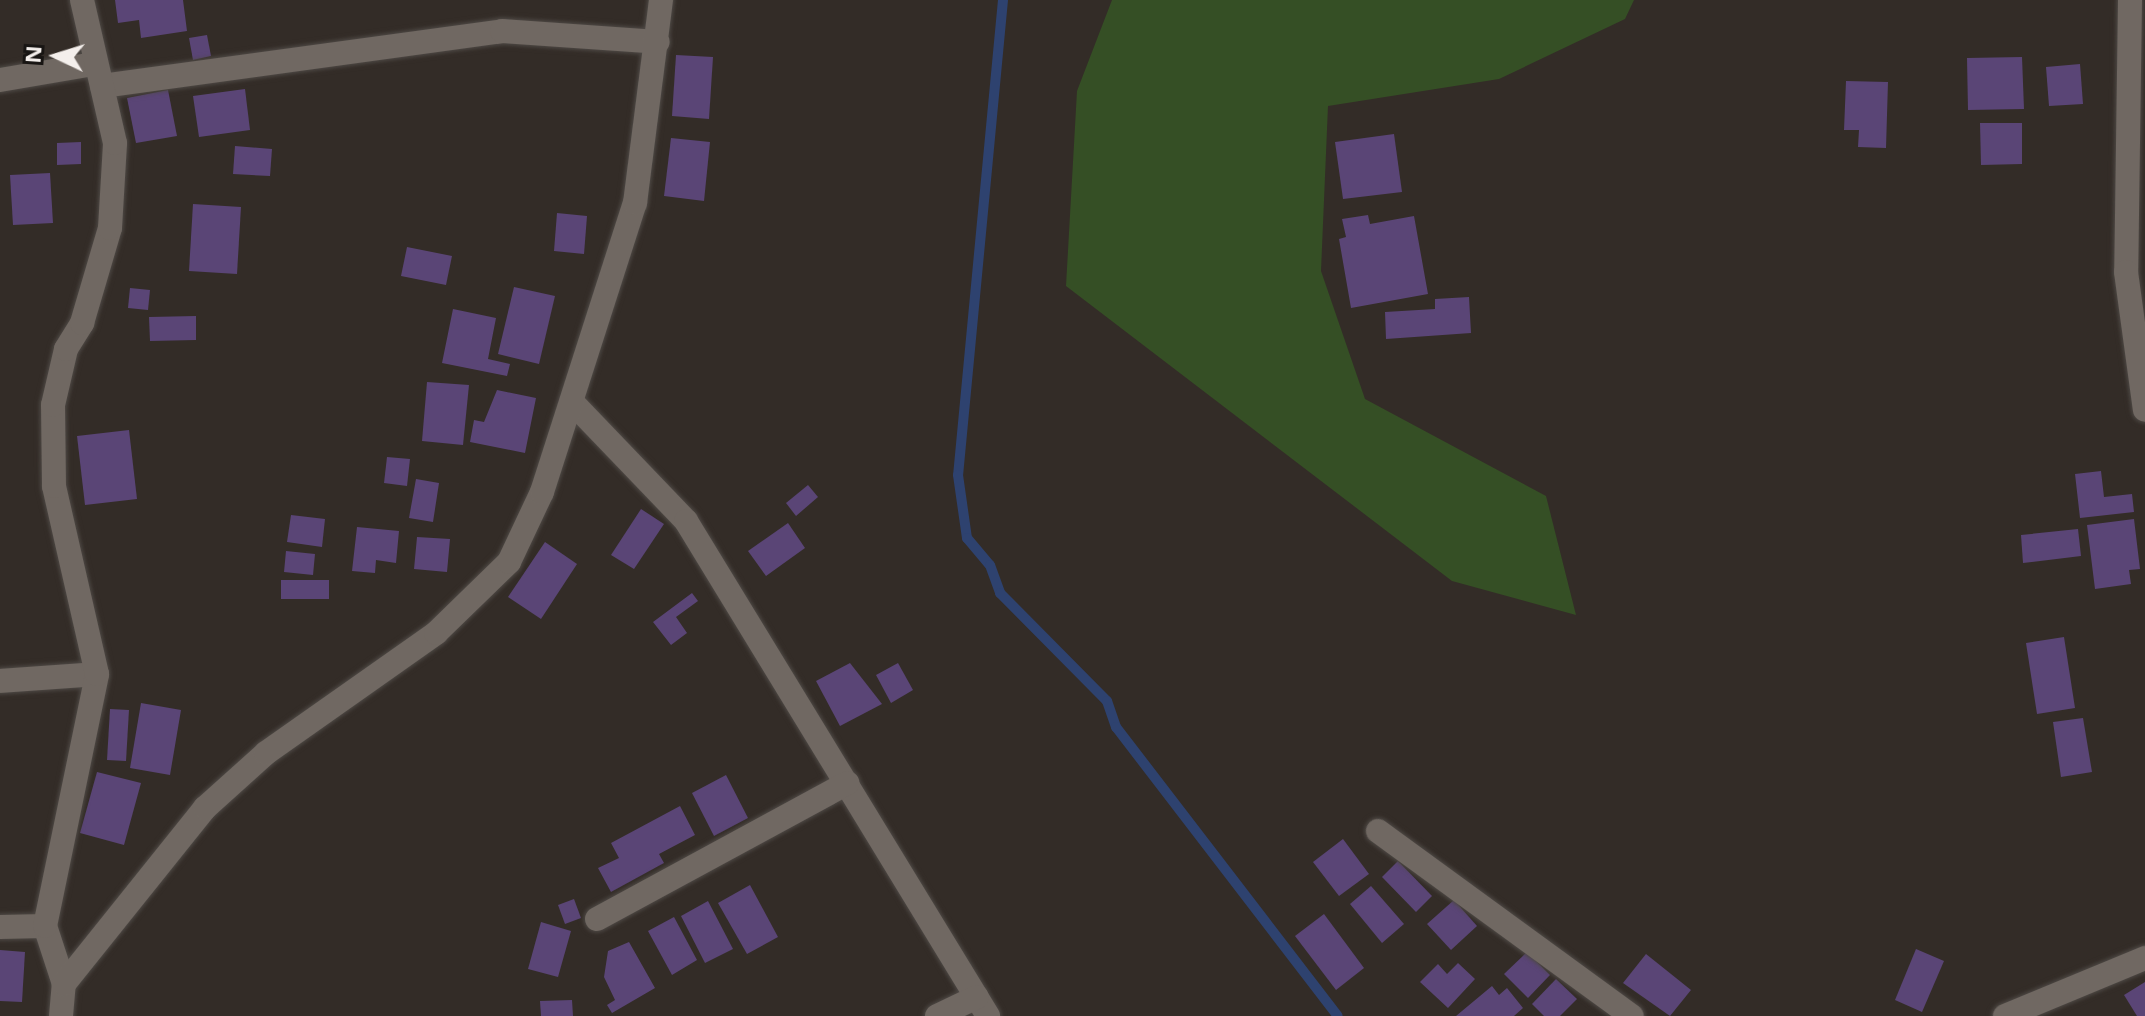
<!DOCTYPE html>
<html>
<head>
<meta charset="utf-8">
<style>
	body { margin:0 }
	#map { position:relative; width:2145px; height:1016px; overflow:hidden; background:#332c27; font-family:"Noto Sans",sans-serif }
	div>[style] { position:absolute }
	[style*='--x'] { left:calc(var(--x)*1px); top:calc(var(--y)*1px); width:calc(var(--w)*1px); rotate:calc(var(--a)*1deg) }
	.green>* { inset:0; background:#354f25 }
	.stream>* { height:10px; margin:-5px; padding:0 5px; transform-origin:5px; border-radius:5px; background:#2e426f }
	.building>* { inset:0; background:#5a4576 }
	.roads { filter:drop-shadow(0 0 2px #4e4945) drop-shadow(0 0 2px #4e4945) }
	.street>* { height:24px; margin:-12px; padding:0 12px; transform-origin:12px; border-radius:12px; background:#706862 }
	span { translate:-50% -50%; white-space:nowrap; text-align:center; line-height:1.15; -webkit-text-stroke:8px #181513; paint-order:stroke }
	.north { position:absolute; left:16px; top:16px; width:80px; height:80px; -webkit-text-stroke:6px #181513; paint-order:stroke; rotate:274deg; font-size:22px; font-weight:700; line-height:32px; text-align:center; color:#f4efec }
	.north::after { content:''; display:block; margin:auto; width:28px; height:36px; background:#f4efec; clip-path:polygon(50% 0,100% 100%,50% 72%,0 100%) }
</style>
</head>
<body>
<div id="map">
	<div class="green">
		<i style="clip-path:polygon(1112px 0,1634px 0,1625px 19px,1499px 79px,1328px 106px,1321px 271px,1365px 399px,1546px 496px,1576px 615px,1452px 581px,1066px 286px,1077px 91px)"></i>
	</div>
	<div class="stream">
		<i style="--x:1003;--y:0;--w:477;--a:95.4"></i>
		<i style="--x:958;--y:475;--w:64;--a:81.9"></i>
		<i style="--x:967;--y:538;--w:35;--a:50"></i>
		<i style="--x:990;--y:565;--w:30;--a:70"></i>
		<i style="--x:1000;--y:593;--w:152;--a:45.3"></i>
		<i style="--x:1107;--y:701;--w:28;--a:71"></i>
		<i style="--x:1116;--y:727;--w:364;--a:52.5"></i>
	</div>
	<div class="building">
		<i style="clip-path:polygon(115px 0,183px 0,187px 31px,141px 38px,139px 20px,118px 23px)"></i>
		<i style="clip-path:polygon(207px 35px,211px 56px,193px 60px,189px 38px)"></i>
		<i style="clip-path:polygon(676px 55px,713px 57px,709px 119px,672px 116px)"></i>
		<i style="clip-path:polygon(2022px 57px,2024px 109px,1968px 110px,1967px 58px)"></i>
		<i style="clip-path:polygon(2080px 64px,2083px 104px,2049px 106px,2046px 67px)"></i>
		<i style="clip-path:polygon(1846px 81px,1888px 82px,1886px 148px,1858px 147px,1859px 130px,1844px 130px)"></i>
		<i style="clip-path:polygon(245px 89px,250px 130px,199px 137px,193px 96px)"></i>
		<i style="clip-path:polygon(168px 90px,177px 136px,136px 143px,127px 98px)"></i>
		<i style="clip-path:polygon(1980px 123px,2022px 123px,2022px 164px,1981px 165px)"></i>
		<i style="clip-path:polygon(1394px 134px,1402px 192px,1343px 199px,1335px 142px)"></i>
		<i style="clip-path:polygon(671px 138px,710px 142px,704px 201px,664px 196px)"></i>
		<i style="clip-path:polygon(81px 142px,81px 164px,57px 165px,57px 143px)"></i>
		<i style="clip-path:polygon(235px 146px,272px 149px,270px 176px,233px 174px)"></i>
		<i style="clip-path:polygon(50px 173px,53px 223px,13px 225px,10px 175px)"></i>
		<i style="clip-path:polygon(193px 204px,241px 207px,237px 274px,189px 271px)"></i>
		<i style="clip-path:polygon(557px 213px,587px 216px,584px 254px,554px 251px)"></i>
		<i style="clip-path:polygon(1368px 215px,1370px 224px,1414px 216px,1428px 294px,1351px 308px,1339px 239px,1346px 237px,1342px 219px)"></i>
		<i style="clip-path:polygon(407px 247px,452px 256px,446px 285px,401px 276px)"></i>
		<i style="clip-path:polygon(514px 287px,555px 296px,539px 364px,498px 354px)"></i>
		<i style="clip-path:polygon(130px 288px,150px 290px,148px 310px,128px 308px)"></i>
		<i style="clip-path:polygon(1469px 297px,1471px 333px,1386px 339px,1385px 312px,1435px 309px,1435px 299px)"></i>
		<i style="clip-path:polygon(453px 309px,496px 318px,488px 359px,510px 364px,507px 376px,442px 363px)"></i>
		<i style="clip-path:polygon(196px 316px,196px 340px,150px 341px,149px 317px)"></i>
		<i style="clip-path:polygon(427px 382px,469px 385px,463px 445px,422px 441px)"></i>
		<i style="clip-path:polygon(497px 390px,536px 398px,525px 453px,470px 442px,474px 420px,484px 422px)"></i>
		<i style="clip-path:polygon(129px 430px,137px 499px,85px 505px,77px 436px)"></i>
		<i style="clip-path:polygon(387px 457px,410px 459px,407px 486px,384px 483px)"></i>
		<i style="clip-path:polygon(2101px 471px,2104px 497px,2132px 494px,2134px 512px,2080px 518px,2075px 474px)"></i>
		<i style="clip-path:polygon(416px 479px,439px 483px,433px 522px,409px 518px)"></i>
		<i style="clip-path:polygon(808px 485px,818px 497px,796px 516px,786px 503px)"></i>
		<i style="clip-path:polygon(641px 509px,664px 524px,634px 569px,611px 555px)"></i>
		<i style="clip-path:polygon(291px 515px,325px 519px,322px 547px,287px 542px)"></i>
		<i style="clip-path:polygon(2134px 519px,2140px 569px,2129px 570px,2131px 584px,2095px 589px,2087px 525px)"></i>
		<i style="clip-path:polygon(788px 523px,805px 548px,766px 576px,748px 551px)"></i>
		<i style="clip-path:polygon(357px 527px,399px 531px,396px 563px,376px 560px,375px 573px,352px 571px)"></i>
		<i style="clip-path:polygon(2078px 529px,2081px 556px,2023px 563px,2021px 535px)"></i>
		<i style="clip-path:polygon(417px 537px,450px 539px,447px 572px,414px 569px)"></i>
		<i style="clip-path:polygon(545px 542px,577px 564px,541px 619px,508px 597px)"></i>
		<i style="clip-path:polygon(286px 551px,315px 554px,313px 575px,284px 572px)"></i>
		<i style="clip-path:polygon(281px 580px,329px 580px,329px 599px,281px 599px)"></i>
		<i style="clip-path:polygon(692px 593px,698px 601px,676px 617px,687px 633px,671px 645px,653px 622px)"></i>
		<i style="clip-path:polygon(2064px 637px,2075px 708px,2037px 714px,2026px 643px)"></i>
		<i style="clip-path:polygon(850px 663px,882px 704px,840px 726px,816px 681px)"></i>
		<i style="clip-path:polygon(898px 663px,913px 690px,891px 703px,876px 675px)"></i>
		<i style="clip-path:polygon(141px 703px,181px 710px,170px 775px,130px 768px)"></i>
		<i style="clip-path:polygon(110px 709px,129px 710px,126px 761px,107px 760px)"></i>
		<i style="clip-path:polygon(2083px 718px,2092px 772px,2061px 777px,2053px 722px)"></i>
		<i style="clip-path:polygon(97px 772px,141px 783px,124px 845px,80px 833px)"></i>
		<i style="clip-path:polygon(726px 775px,748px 818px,714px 836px,692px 793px)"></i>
		<i style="clip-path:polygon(680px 806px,695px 835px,659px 854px,664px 863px,611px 892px,598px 868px,619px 858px,611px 843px)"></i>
		<i style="clip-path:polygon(1343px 839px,1369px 874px,1339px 896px,1313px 862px)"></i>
		<i style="clip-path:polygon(1398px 861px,1432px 896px,1416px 912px,1382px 877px)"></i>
		<i style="clip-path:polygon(750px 885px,778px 937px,747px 954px,718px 903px)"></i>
		<i style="clip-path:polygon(1371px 886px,1404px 924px,1382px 943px,1350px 904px)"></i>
		<i style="clip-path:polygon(574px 899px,581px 918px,565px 924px,558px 905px)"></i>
		<i style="clip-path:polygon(1454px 900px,1477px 926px,1451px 950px,1427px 924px)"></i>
		<i style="clip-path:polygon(708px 901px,733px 949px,705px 963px,681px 916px)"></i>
		<i style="clip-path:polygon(1324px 914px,1364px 968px,1336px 990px,1295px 936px)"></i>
		<i style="clip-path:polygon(674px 917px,697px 960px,672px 975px,648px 931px)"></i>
		<i style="clip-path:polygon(541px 922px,571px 931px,558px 977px,528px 969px)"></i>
		<i style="clip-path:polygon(629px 942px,655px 988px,612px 1013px,607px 1005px,615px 1000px,604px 977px,608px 951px)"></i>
		<i style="clip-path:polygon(1916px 949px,1944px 961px,1922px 1012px,1895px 1000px)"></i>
		<i style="clip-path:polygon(0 950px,25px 952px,22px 1002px,0 1001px)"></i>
		<i style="clip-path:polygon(1527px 952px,1550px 975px,1528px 998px,1504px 974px)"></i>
		<i style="clip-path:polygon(1646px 954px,1691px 990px,1670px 1016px,1623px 983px)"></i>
		<i style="clip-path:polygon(1458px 963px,1475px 979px,1448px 1008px,1420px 982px,1438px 964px,1447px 974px)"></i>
		<i style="clip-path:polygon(1556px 979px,1577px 999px,1560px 1016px,1544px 1016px,1532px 1004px)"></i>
		<i style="clip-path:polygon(2145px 982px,2145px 1016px,2137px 1016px,2124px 995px)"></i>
		<i style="clip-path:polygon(1492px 986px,1499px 995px,1507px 988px,1523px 1008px,1514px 1016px,1456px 1016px)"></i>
		<i style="clip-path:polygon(572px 1000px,573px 1016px,541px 1016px,540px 1001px)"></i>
	</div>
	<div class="roads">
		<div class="street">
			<i style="--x:2130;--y:0;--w:272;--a:90.8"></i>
			<i style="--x:2126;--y:272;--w:139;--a:82.2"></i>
			<i style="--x:0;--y:80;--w:95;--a:-9.7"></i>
			<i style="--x:102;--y:86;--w:404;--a:-7.8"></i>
			<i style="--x:502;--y:31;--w:156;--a:4"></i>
			<i style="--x:572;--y:402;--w:165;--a:46.2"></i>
			<i style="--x:686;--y:521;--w:580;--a:58.61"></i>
			<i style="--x:0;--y:681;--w:97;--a:-4.1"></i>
			<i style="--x:1378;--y:831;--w:314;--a:36.1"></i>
			<i style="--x:597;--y:919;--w:285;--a:-28.5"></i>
			<i style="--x:0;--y:927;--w:45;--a:-1.3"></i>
			<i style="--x:64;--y:984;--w:61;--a:-108.1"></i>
			<i style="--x:45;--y:926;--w:257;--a:-78.3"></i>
			<i style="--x:97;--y:674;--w:193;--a:-102.9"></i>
			<i style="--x:54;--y:486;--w:81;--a:-90.7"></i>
			<i style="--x:53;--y:405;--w:57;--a:-76.9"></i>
			<i style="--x:66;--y:349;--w:31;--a:-58"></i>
			<i style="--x:82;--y:323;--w:99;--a:-73.6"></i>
			<i style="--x:110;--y:228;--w:85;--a:-86.6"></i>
			<i style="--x:115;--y:143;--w:147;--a:-103"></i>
			<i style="--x:61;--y:1016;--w:32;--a:-85"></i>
			<i style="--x:64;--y:984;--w:226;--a:-51.3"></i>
			<i style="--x:205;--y:808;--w:82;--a:-42"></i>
			<i style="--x:266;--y:753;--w:208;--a:-35.2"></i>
			<i style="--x:436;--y:633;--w:102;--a:-44.2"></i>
			<i style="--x:509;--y:562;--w:77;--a:-64.8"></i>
			<i style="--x:542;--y:492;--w:304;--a:-72.2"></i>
			<i style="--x:635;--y:203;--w:205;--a:-82.7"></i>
			<i style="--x:937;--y:1016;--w:44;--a:-25.4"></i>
			<i style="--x:2005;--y:1016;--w:152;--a:-22.5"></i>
		</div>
	</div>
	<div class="north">N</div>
</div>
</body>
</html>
